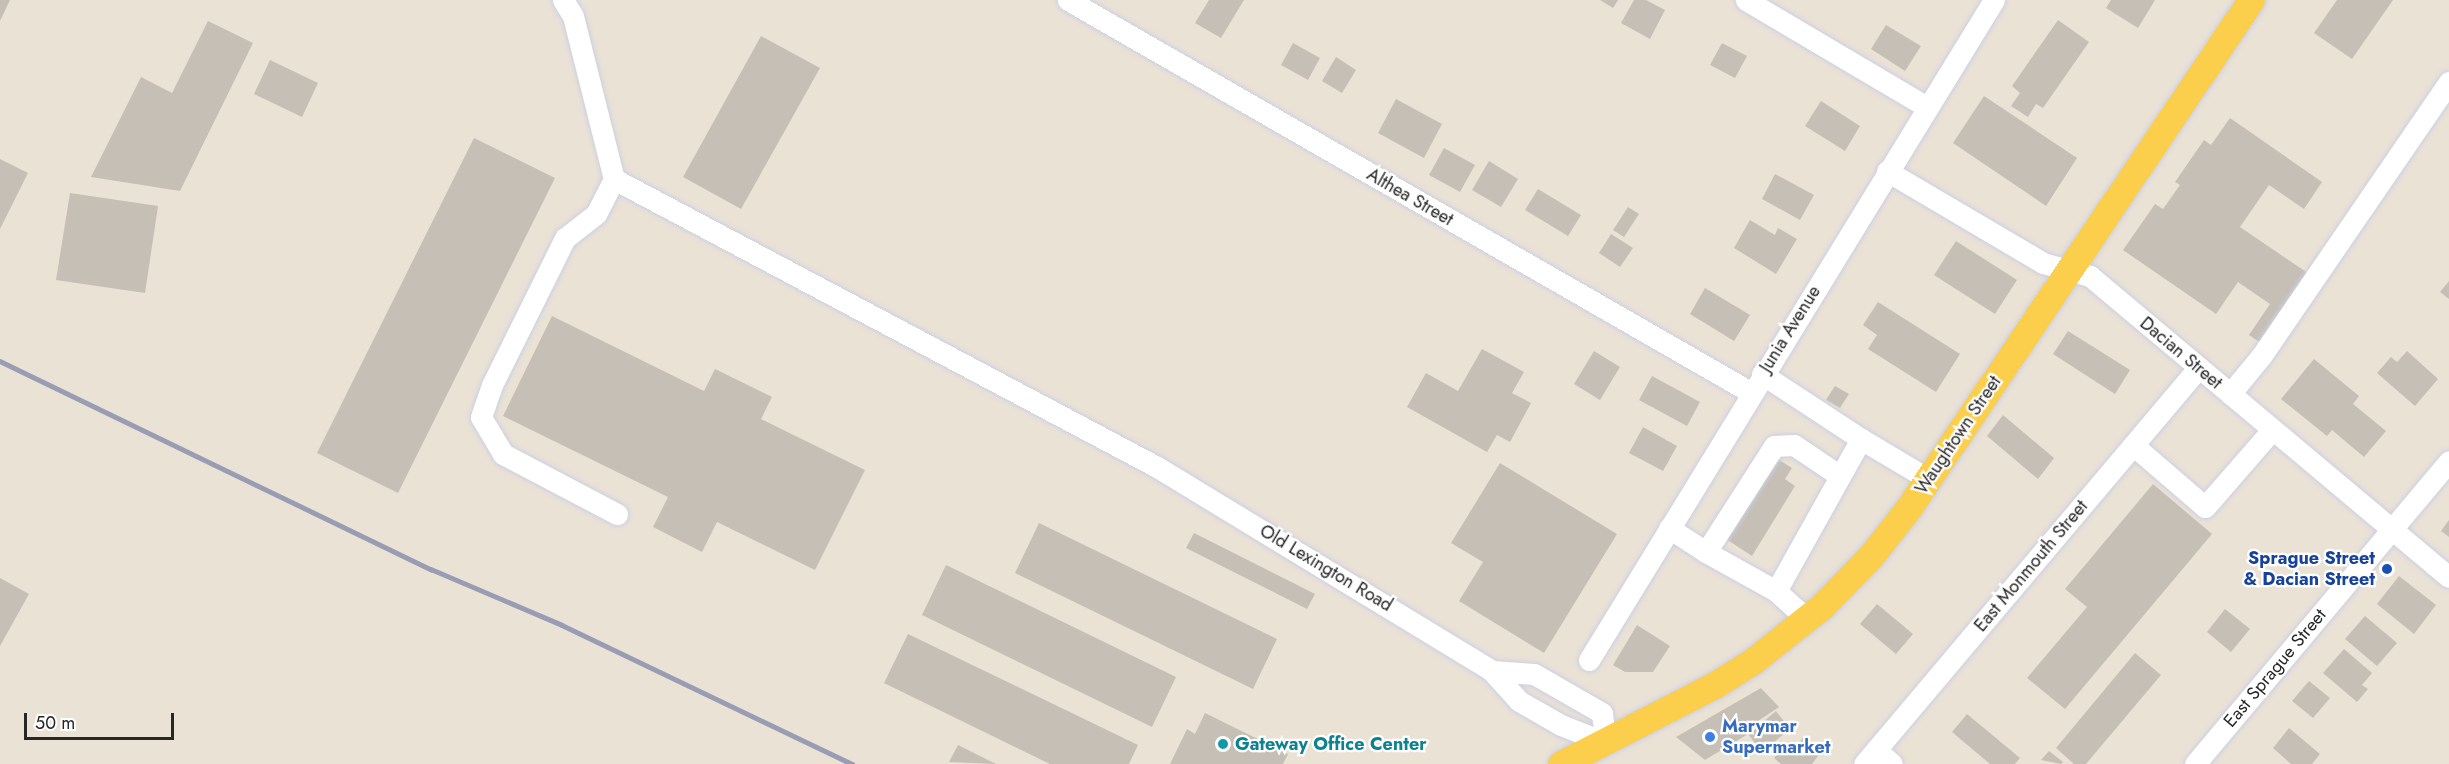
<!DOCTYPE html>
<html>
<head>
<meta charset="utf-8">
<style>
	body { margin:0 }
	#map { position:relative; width:2449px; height:764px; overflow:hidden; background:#ebe2d6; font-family:Jost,sans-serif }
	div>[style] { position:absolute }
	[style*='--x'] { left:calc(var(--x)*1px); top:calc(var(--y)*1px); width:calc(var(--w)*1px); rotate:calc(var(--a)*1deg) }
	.building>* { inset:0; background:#c6bfb6 }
	.roads { filter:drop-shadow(0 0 2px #ccd0e2) drop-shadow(0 0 2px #ccd0e2) }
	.minor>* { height:21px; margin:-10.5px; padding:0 10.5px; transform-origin:10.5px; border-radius:10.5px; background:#fff }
	.major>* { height:27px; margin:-13.5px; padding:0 13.5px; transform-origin:13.5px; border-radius:13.5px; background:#fbcf4b }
	.rail>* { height:4.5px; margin:-2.25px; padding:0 2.25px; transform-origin:2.25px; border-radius:2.25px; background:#999db3 }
	.dots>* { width:16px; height:16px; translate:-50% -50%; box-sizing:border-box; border:3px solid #fff; border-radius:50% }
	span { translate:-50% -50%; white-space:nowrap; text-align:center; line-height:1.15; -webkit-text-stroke:4.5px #fff; paint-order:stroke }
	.street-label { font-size:18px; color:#272727 }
	.transit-label { font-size:18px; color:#164399; font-weight:700 }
	.right { translate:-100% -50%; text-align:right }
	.shop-label { font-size:18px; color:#366cbe; font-weight:700 }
	.left { translate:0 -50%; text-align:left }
	.culture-label { font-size:18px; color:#0d838f; font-weight:700 }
	.scale { position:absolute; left:24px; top:713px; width:150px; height:27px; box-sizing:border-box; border:3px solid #272727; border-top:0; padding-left:8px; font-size:18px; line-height:21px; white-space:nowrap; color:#272727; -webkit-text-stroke:4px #fff; paint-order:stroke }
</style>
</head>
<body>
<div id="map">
	<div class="building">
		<i style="clip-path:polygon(0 0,10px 0,0 21px)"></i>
		<i style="clip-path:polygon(1209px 0,1244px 0,1221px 38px,1195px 23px)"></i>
		<i style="clip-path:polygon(1600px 0,1618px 0,1613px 8px)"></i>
		<i style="clip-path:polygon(1634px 0,1646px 0,1665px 10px,1650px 39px,1621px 23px)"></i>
		<i style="clip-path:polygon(2111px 0,2155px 0,2138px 28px,2106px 8px)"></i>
		<i style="clip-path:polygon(2337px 0,2393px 0,2352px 59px,2314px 33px)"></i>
		<i style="clip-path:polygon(2058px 20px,2089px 42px,2043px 108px,2036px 104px,2028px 117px,2011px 106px,2020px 93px,2012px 86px)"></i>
		<i style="clip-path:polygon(208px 21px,253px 43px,180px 191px,91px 177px,141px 77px,172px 93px)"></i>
		<i style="clip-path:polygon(1886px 25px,1921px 46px,1905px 71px,1871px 49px)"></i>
		<i style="clip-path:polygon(761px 36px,820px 68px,741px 209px,683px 177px)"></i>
		<i style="clip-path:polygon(1293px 43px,1320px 58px,1308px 80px,1281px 65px)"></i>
		<i style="clip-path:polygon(1722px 43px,1747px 56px,1735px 78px,1710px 65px)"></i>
		<i style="clip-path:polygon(1336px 57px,1356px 70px,1342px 93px,1322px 81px)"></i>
		<i style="clip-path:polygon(270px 60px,318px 83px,302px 117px,254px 94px)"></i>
		<i style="clip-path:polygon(1984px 96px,2077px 158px,2046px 206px,1953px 143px)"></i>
		<i style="clip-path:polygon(1396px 99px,1442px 124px,1424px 158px,1378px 133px)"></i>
		<i style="clip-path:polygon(1821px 101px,1860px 126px,1845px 151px,1805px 126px)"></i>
		<i style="clip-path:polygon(2230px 118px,2322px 182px,2304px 209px,2269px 185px,2240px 227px,2309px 274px,2261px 343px,2249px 335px,2270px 304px,2238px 282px,2216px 314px,2123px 250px,2155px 204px,2163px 209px,2180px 185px,2175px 182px,2204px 140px,2211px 145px)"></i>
		<i style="clip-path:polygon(474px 138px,555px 178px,398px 493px,317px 453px)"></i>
		<i style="clip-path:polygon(1444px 148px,1475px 165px,1460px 192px,1429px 175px)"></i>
		<i style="clip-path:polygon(0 159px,28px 173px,0 229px)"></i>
		<i style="clip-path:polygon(1489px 161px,1518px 179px,1501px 207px,1472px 190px)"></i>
		<i style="clip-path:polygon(1775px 174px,1814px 195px,1800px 220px,1762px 199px)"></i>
		<i style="clip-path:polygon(1538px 189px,1581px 215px,1568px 236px,1525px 210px)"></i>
		<i style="clip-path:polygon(70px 193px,158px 206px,145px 293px,56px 280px)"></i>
		<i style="clip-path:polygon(1628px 207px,1639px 214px,1624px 237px,1613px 230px)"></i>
		<i style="clip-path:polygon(1750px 220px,1775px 235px,1778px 228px,1797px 239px,1776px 274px,1734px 248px)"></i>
		<i style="clip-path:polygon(1611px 234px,1633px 248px,1620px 267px,1599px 253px)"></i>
		<i style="clip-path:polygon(1956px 241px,2017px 280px,1995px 314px,1934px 275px)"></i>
		<i style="clip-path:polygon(2449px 281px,2449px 299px,2440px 292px)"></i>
		<i style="clip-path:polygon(1705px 288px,1750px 315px,1734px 341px,1690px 314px)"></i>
		<i style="clip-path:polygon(1878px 302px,1960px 354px,1936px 392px,1868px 349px,1877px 335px,1863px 325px)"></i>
		<i style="clip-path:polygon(552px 316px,704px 391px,715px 369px,772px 397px,761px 419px,865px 470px,815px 570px,717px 522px,702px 552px,653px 527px,668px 497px,503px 416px)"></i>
		<i style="clip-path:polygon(2068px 331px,2130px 370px,2115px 394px,2053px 354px)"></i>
		<i style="clip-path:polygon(1482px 349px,1524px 372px,1512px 393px,1531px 403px,1510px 442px,1497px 435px,1487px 452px,1407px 407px,1426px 373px,1458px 391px)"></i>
		<i style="clip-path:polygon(1594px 351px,1620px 367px,1600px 400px,1574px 384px)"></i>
		<i style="clip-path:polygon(2407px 351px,2438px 379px,2415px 406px,2377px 373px,2391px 357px,2397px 362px)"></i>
		<i style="clip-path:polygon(2314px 359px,2359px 396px,2353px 404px,2386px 431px,2364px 457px,2332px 430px,2327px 436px,2281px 399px)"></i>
		<i style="clip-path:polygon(1652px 376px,1700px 402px,1687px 426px,1639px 400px)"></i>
		<i style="clip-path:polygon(1835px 386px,1849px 394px,1840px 408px,1826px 400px)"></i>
		<i style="clip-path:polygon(2003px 415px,2054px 458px,2038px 479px,1987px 436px)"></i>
		<i style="clip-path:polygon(1643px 427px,1677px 446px,1663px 471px,1629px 453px)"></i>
		<i style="clip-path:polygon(1773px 456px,1792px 468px,1785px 479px,1795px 486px,1752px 556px,1723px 537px)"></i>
		<i style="clip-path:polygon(1500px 463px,1617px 534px,1544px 653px,1459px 601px,1483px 562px,1451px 543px)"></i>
		<i style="clip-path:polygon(2153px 484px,2212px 534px,2065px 709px,2027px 678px,2087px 607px,2065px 589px)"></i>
		<i style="clip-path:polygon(2449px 520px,2449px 537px,2441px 531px)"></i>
		<i style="clip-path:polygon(1039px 523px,1277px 639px,1253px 689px,1015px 573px)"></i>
		<i style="clip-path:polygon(1194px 533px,1315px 594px,1307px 609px,1186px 548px)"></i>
		<i style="clip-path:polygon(946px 565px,1176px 677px,1152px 727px,922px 615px)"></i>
		<i style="clip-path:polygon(2399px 576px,2436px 605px,2414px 634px,2377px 604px)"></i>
		<i style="clip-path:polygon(0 578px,29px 594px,0 646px)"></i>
		<i style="clip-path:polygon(1877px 604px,1913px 634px,1896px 654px,1860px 624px)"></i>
		<i style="clip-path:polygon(2225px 609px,2250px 629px,2231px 652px,2207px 632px)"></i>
		<i style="clip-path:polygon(2365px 616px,2397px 643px,2377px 666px,2345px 639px)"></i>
		<i style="clip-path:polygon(1637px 625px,1670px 646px,1653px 672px,1625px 672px,1613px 665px)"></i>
		<i style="clip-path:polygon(908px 634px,1138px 745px,1129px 764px,1050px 764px,884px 683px)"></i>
		<i style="clip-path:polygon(2344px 649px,2372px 673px,2362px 685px,2368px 689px,2357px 702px,2323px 673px)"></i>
		<i style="clip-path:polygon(2135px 653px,2161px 675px,2086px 764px,2074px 764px,2056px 748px)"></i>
		<i style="clip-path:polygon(2309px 681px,2330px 698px,2313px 718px,2292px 701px)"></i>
		<i style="clip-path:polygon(1761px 688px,1779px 707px,1749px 727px,1752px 731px,1776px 711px,1790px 729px,1762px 752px,1748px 734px,1705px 760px,1676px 737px)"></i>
		<i style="clip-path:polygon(1205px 713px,1288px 754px,1283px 764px,1170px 764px,1187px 729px,1195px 734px)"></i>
		<i style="clip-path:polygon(1967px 714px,2020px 758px,2015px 764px,1990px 764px,1952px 732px)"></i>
		<i style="clip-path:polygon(2289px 728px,2320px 754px,2312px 764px,2291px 764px,2273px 748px)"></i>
		<i style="clip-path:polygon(1804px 737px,1821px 752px,1812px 764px,1781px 764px,1774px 758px,1788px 743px,1794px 748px)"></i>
		<i style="clip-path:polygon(958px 745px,996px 764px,949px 762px)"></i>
		<i style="clip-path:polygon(2049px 751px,2063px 762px,2061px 764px,2041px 760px)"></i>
	</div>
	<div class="roads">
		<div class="minor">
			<i style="--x:563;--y:0;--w:19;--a:58"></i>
			<i style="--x:573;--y:16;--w:168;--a:75.9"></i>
			<i style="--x:614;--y:179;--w:39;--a:117"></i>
			<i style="--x:596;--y:214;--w:39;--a:142"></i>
			<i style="--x:565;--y:238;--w:164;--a:116.4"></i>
			<i style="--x:492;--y:385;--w:34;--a:109"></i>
			<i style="--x:481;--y:417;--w:43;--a:59.3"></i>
			<i style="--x:503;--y:454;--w:129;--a:27.8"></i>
			<i style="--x:1068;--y:0;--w:789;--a:29.88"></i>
			<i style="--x:1746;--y:0;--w:210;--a:30.6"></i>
			<i style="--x:1887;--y:171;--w:181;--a:30.5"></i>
			<i style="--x:2043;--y:263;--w:49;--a:15.5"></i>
			<i style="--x:2090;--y:276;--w:468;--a:40"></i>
			<i style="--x:614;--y:179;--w:615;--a:27.94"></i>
			<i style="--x:1157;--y:467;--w:392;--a:31.3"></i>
			<i style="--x:1492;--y:671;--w:40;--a:48"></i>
			<i style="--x:1519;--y:701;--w:48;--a:29.7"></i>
			<i style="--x:1561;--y:725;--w:48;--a:21.8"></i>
			<i style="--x:1606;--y:743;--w:30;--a:-98"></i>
			<i style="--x:1602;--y:713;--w:78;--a:-150.2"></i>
			<i style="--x:1534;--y:674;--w:42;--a:-175.9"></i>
			<i style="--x:1762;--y:374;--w:118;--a:33.3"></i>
			<i style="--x:1861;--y:439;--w:174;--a:119.2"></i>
			<i style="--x:1776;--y:591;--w:42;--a:42.1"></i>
			<i style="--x:2230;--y:394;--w:50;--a:-50.6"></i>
			<i style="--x:2262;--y:355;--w:331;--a:-55.6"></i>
			<i style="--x:1861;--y:439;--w:78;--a:30.8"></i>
			<i style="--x:2133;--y:445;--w:95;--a:40.7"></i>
			<i style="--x:2205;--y:507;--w:102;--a:-49"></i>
			<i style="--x:1669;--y:528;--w:44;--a:33"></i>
			<i style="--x:1706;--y:552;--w:126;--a:-57.3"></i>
			<i style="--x:1774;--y:446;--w:20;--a:-3"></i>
			<i style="--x:1794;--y:445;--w:55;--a:34"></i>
			<i style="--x:1706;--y:552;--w:80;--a:29.1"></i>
			<i style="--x:1589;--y:660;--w:774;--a:-58.47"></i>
			<i style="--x:1876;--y:750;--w:21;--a:41"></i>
			<i style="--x:1864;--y:764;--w:519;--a:-49.84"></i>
			<i style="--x:2195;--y:764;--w:395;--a:-50"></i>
		</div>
		<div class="major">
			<i style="--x:1561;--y:764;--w:171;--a:-27.2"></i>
			<i style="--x:1713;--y:686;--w:47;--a:-32"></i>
			<i style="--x:1753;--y:661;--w:87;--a:-38.5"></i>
			<i style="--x:1821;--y:607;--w:71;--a:-45.6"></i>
			<i style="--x:1871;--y:556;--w:63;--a:-52"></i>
			<i style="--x:1910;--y:506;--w:610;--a:-56.02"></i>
		</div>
	</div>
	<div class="rail">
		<i style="--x:0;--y:361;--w:479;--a:25.8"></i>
		<i style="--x:431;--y:569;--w:142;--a:23.1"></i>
		<i style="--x:562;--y:625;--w:322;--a:25.6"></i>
	</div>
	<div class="dots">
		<i style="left:2387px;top:569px;background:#1a4fb4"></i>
		<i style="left:1710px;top:737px;background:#3f7fe0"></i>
		<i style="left:1223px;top:744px;background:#0f9aa8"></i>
	</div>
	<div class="street-label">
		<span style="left:1410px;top:197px;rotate:30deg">Althea Street</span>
		<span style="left:1790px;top:329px;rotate:-58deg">Junia Avenue</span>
		<span style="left:2181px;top:353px;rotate:40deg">Dacian Street</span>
		<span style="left:1958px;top:435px;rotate:-56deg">Waughtown Street</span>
		<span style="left:2031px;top:566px;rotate:-50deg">East Monmouth Street</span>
		<span style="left:1326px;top:568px;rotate:31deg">Old Lexington Road</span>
		<span style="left:2275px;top:668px;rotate:-50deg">East Sprague Street</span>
	</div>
	<div class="transit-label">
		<span class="right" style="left:2375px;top:569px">Sprague Street<br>&amp; Dacian Street</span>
	</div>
	<div class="shop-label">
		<span class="left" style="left:1722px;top:737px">Marymar<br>Supermarket</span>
	</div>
	<div class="culture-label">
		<span class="left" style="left:1235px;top:744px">Gateway Office Center</span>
	</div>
	<div class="scale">50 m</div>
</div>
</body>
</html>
